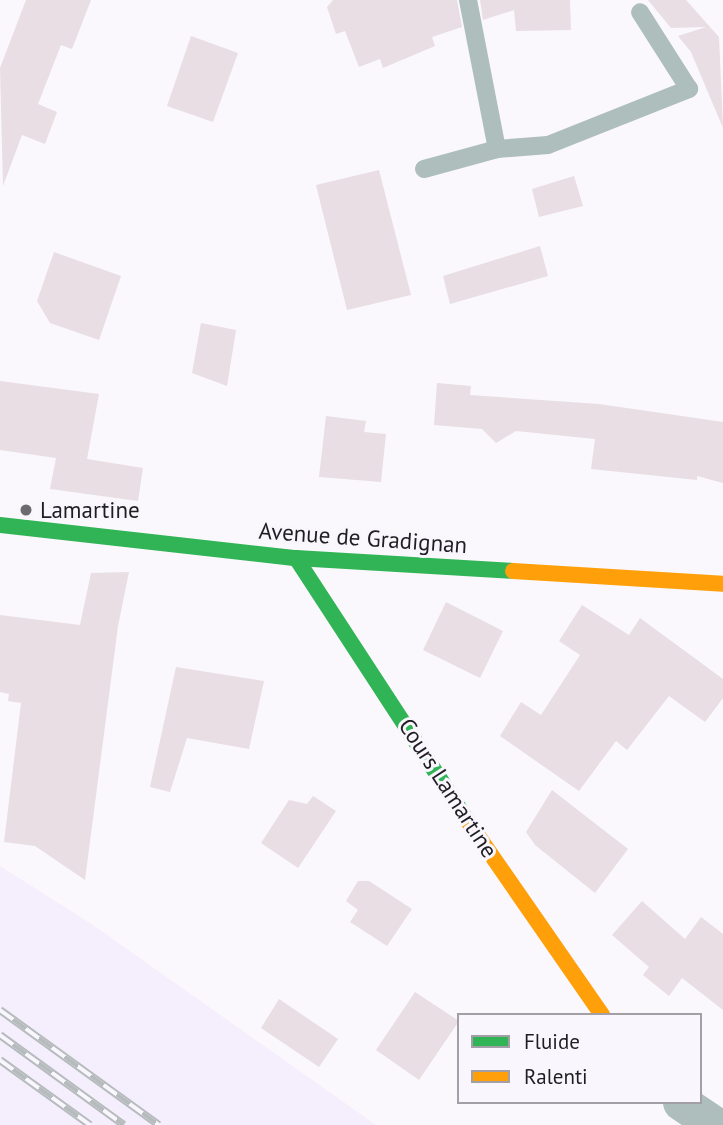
<!DOCTYPE html>
<html>
<head>
<meta charset="utf-8">
<style>
	body { margin:0 }
	#map { position:relative; width:723px; height:1125px; overflow:hidden; background:#faf8fc; font-family:"PT Sans",sans-serif }
	div>[style] { position:absolute }
	[style*='--x'] { left:calc(var(--x)*1px); top:calc(var(--y)*1px); width:calc(var(--w)*1px); rotate:calc(var(--a)*1deg) }
	.built>* { inset:0; background:#f5eefc }
	.building>* { inset:0; background:#e8dee3 }
	.lane>* { height:18px; margin:-9px; padding:0 9px; transform-origin:9px; border-radius:9px; background:#aebebd }
	.street>* { height:37px; margin:-18.5px; padding:0 18.5px; transform-origin:18.5px; border-radius:18.5px; background:#aebebd }
	.fast>* { height:16px; margin:-8px; padding:0 8px; transform-origin:8px; border-radius:8px; background:#30b455 }
	.slow>* { height:16px; margin:-8px; padding:0 8px; transform-origin:8px; border-radius:8px; background:#ff9f0a }
	.rail>* { height:8px; margin-top:-4px; transform-origin:0; background:repeating-linear-gradient(90deg,#f9f7fd 0 16px,#b6bcbd 0 32px); box-sizing:border-box; border-block:2px solid #b6bcbd }
	.dots>* { width:19px; height:19px; translate:-50% -50%; box-sizing:border-box; border:4px solid #f9f7fd; border-radius:50% }
	span { translate:-50% -50%; white-space:nowrap; text-align:center; line-height:1.15; -webkit-text-stroke:6px #f9f7fd; paint-order:stroke }
	.poi-label { font-size:23px; color:#201e23 }
	.left { translate:0 -50%; text-align:left }
	.street-label { font-size:23px; color:#201e23 }
	.legend { position:absolute; left:457px; top:1013px; width:245px; height:91px; box-sizing:border-box; background:#f9f7fd; border:2px solid #a2a0a6; margin:0; padding:9px 12px; list-style:none; font-size:21px; color:#201e23 }
	.legend li { display:flex; align-items:center; gap:14px; height:35px }
	.legend b { width:35px; border:2px solid #a2a0a6 }
</style>
</head>
<body>
<div id="map">
	<div class="built">
		<i style="clip-path:polygon(0 866px,93px 925px,376px 1125px,0 1125px)"></i>
	</div>
	<div class="building">
		<i style="clip-path:polygon(26px 0,91px 0,72px 49px,61px 45px,38px 104px,57px 112px,45px 144px,22px 135px,3px 186px,0 68px)"></i>
		<i style="clip-path:polygon(333px 0,457px 0,462px 27px,432px 37px,435px 46px,383px 68px,380px 59px,359px 67px,345px 31px,336px 34px,327px 7px)"></i>
		<i style="clip-path:polygon(480px 0,570px 0,571px 30px,516px 31px,514px 10px,483px 20px)"></i>
		<i style="clip-path:polygon(648px 0,686px 0,719px 37px,723px 128px,691px 52px,678px 36px,706px 27px,671px 28px)"></i>
		<i style="clip-path:polygon(191px 36px,238px 53px,213px 122px,167px 106px)"></i>
		<i style="clip-path:polygon(379px 170px,411px 295px,347px 310px,316px 185px)"></i>
		<i style="clip-path:polygon(574px 176px,583px 206px,539px 217px,532px 189px)"></i>
		<i style="clip-path:polygon(540px 246px,548px 276px,450px 304px,443px 276px)"></i>
		<i style="clip-path:polygon(54px 252px,121px 276px,99px 340px,50px 323px,37px 301px)"></i>
		<i style="clip-path:polygon(201px 323px,236px 330px,227px 386px,192px 373px)"></i>
		<i style="clip-path:polygon(0 381px,99px 394px,87px 459px,143px 468px,138px 501px,50px 489px,56px 458px,0 450px)"></i>
		<i style="clip-path:polygon(437px 383px,471px 386px,470px 395px,599px 404px,723px 422px,723px 483px,697px 476px,697px 480px,591px 469px,595px 439px,516px 431px,496px 443px,482px 429px,434px 425px)"></i>
		<i style="clip-path:polygon(326px 416px,366px 421px,364px 432px,386px 434px,381px 482px,319px 477px)"></i>
		<i style="clip-path:polygon(129px 572px,118px 626px,85px 880px,35px 846px,4px 842px,21px 703px,8px 701px,9px 694px,0 692px,0 615px,80px 625px,91px 573px)"></i>
		<i style="clip-path:polygon(446px 602px,503px 631px,480px 678px,423px 650px)"></i>
		<i style="clip-path:polygon(582px 605px,629px 635px,640px 618px,723px 679px,723px 698px,705px 722px,669px 696px,627px 750px,616px 741px,579px 791px,500px 736px,521px 702px,541px 715px,580px 655px,559px 641px)"></i>
		<i style="clip-path:polygon(176px 667px,264px 681px,249px 749px,187px 738px,170px 792px,150px 787px)"></i>
		<i style="clip-path:polygon(552px 790px,628px 849px,595px 893px,535px 845px,526px 832px)"></i>
		<i style="clip-path:polygon(313px 796px,336px 811px,298px 868px,261px 843px,289px 800px,307px 804px)"></i>
		<i style="clip-path:polygon(358px 881px,369px 881px,412px 909px,387px 946px,350px 922px,358px 910px,346px 901px)"></i>
		<i style="clip-path:polygon(642px 901px,685px 939px,701px 917px,723px 934px,723px 1010px,682px 978px,669px 996px,643px 975px,649px 967px,612px 935px)"></i>
		<i style="clip-path:polygon(415px 992px,459px 1021px,419px 1080px,376px 1050px)"></i>
		<i style="clip-path:polygon(279px 999px,338px 1039px,319px 1067px,261px 1028px)"></i>
	</div>
	<div class="lane">
		<i style="--x:468;--y:0;--w:152;--a:79"></i>
		<i style="--x:497;--y:149;--w:51;--a:-4.5"></i>
		<i style="--x:548;--y:145;--w:152;--a:-21.7"></i>
		<i style="--x:689;--y:89;--w:91;--a:-122.5"></i>
		<i style="--x:424;--y:169;--w:76;--a:-15.3"></i>
	</div>
	<div class="street">
		<i style="--x:681;--y:1102;--w:41;--a:34.1"></i>
	</div>
	<div class="fast">
		<i style="--x:0;--y:525;--w:298;--a:6.4"></i>
		<i style="--x:296;--y:558;--w:217;--a:3.4"></i>
		<i style="--x:296;--y:558;--w:309;--a:56.9"></i>
	</div>
	<div class="slow">
		<i style="--x:513;--y:571;--w:210;--a:3.5"></i>
		<i style="--x:465;--y:817;--w:241;--a:55.3"></i>
	</div>
	<div class="rail">
		<i style="--x:0;--y:1010;--w:196;--a:35.9"></i>
		<i style="--x:0;--y:1035;--w:153;--a:36"></i>
		<i style="--x:0;--y:1060;--w:111;--a:35.8"></i>
	</div>
	<div class="dots">
		<i style="left:26px;top:510px;background:#6c6a6f"></i>
	</div>
	<div class="poi-label">
		<span class="left" style="left:40px;top:510px">Lamartine</span>
	</div>
	<div class="street-label">
		<span style="left:363px;top:538px;rotate:4deg">Avenue de Gradignan</span>
		<span style="left:448px;top:788px;rotate:57deg">Cours Lamartine</span>
	</div>
	<ul class="legend">
	<li><b style="height:9px;background:#30b455"></b>Fluide</li>
	<li><b style="height:9px;background:#ff9f0a"></b>Ralenti</li>
	</ul>
</div>
</body>
</html>
